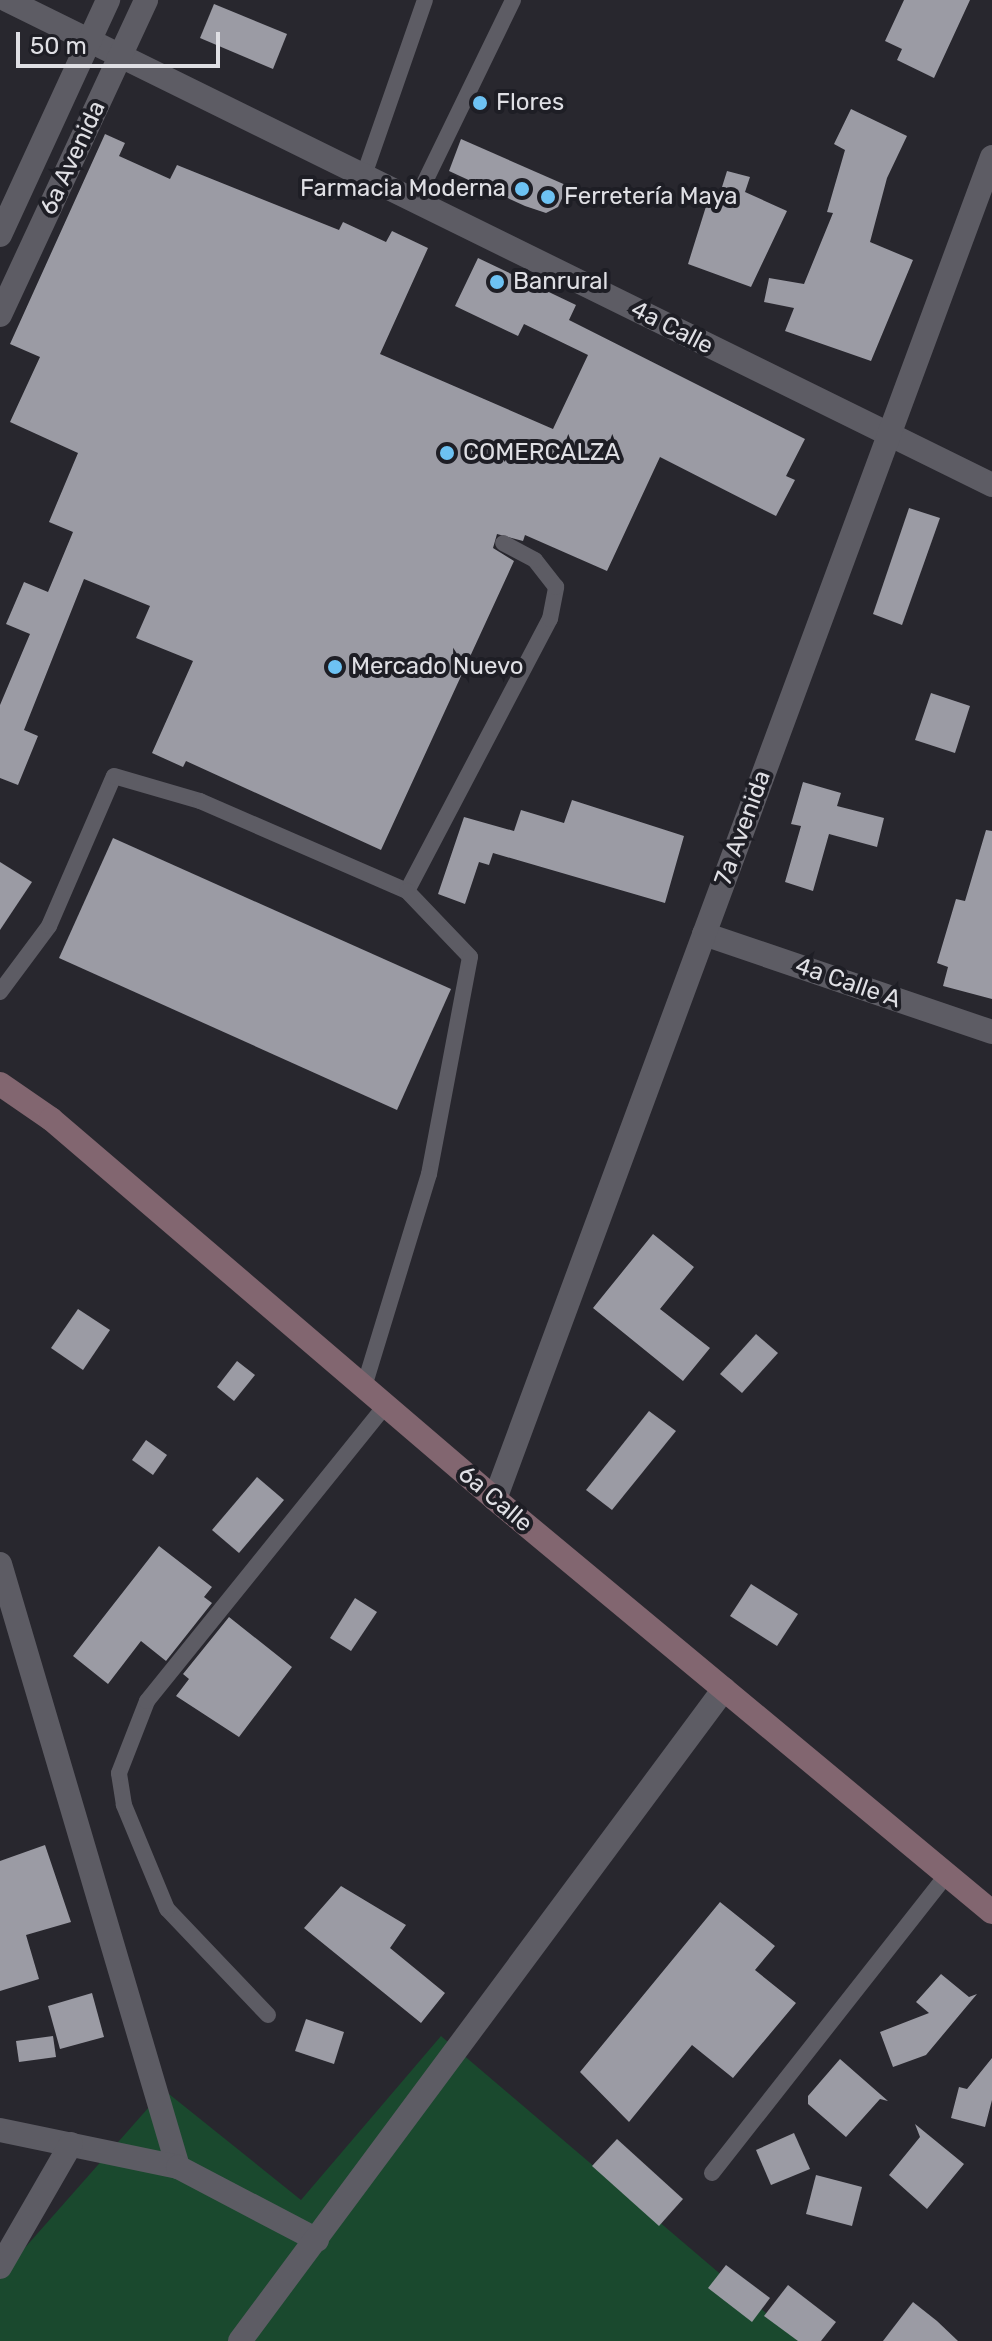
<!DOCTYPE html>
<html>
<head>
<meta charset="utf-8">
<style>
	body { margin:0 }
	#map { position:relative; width:992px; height:2341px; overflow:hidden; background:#28272e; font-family:Rubik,sans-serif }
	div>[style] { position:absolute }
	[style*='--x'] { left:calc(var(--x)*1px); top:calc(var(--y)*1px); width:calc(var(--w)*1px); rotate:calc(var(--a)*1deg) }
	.green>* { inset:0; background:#1a492e }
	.building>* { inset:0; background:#9b9ba4 }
	.service>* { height:16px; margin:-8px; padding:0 8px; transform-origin:8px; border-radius:8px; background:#5d5c64 }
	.minor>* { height:24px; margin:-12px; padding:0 12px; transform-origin:12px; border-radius:12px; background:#5d5c64 }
	.tertiary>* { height:24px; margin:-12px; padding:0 12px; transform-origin:12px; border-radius:12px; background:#5d5c64 }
	.secondary>* { height:24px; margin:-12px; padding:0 12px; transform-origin:12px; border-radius:12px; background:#826670 }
	.dots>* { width:22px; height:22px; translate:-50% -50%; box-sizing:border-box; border:4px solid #1e1e25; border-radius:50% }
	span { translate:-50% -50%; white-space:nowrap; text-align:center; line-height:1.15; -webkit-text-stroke:8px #1e1e25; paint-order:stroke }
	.poi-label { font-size:24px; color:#dfdfe4 }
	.left { translate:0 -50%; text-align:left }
	.right { translate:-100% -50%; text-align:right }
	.street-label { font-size:24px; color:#dfdfe4 }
	.scale { position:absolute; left:16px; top:32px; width:204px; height:36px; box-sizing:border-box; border:4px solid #dfdfe4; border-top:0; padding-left:10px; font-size:24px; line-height:28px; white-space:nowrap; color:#dfdfe4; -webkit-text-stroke:6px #1e1e25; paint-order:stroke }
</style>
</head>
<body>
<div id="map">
	<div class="green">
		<i style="clip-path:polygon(441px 2036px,799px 2341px,0 2341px,0 2276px,164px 2090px,301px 2200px)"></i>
	</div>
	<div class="building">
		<i style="clip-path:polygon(904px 0,970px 0,934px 78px,897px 60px,902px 49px,885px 41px)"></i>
		<i style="clip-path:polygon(214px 4px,287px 34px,273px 69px,200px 38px)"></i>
		<i style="clip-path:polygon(851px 109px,907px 136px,887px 178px,870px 242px,913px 260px,871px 361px,785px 331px,794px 308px,764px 302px,769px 278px,804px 284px,833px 213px,827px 212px,845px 150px,834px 144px)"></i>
		<i style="clip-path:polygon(105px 134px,125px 143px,119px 156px,170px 179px,177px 165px,339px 230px,343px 222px,386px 242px,392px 231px,428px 248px,380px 354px,553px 429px,588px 355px,524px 324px,518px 336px,455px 306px,478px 258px,576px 305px,569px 320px,805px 439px,786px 476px,795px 480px,776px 516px,660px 457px,607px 571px,525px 535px,523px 541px,497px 534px,493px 548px,514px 561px,381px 850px,186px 761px,183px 767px,152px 753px,193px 661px,136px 638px,150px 606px,84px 579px,24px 730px,38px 736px,18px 785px,0 778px,0 705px,30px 634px,6px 624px,24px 582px,48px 592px,73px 532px,49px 522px,78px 453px,10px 422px,40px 357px,10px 344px)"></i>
		<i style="clip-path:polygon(461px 139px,568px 186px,558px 207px,546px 213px,525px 206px,449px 171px)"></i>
		<i style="clip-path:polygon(727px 171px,750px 177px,745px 192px,787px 211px,751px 287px,688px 264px,708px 200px,717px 203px)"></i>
		<i style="clip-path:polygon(909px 508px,940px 518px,902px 625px,873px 614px)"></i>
		<i style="clip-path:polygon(931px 693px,970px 706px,955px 753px,915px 740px)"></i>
		<i style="clip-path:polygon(803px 782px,841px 793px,837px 806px,884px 818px,877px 847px,829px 834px,813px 891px,785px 882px,801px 826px,791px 824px)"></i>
		<i style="clip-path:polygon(572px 800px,684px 836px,665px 903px,493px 853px,489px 865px,479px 862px,465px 904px,438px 894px,464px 817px,514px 831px,521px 810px,564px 823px)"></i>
		<i style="clip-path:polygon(986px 830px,992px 831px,992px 999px,943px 986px,948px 967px,937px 963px,956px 899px,965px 901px)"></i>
		<i style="clip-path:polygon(113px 838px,451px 989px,397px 1110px,59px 958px)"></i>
		<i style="clip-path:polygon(0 862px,32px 882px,0 930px)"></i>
		<i style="clip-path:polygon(653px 1234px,694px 1267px,660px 1309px,710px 1348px,683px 1381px,593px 1308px)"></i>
		<i style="clip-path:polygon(78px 1309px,110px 1330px,83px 1370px,51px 1348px)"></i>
		<i style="clip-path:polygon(756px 1334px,778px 1353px,742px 1393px,720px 1374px)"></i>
		<i style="clip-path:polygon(237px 1361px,255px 1375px,234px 1401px,217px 1387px)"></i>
		<i style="clip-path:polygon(649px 1411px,676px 1431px,612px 1510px,586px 1490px)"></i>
		<i style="clip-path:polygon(146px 1440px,167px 1455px,153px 1475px,132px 1460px)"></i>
		<i style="clip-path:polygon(257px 1477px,284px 1500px,239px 1553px,212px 1530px)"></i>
		<i style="clip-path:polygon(159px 1546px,212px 1587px,204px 1597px,212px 1603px,166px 1661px,141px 1641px,108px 1684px,73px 1656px)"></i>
		<i style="clip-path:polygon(751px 1584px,798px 1614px,777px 1646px,730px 1616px)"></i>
		<i style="clip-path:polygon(355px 1598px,377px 1612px,351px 1651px,330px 1638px)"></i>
		<i style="clip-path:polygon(229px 1617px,292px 1667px,239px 1737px,176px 1696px,189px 1679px,183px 1674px)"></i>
		<i style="clip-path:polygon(45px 1845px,71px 1922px,26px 1935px,39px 1979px,0 1991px,0 1861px)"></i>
		<i style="clip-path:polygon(341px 1886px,406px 1925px,390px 1948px,445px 1993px,421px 2023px,304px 1928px)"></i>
		<i style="clip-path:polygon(720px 1902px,775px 1946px,755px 1970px,796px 2003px,733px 2078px,692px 2045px,629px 2122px,580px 2072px)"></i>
		<i style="clip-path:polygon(941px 1974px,969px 1997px,977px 1994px,926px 2055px,893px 2067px,880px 2032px,929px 2013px,916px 2002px)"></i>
		<i style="clip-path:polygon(92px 1993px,104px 2037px,60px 2049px,48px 2006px)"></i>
		<i style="clip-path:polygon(306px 2019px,344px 2032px,334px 2064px,295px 2051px)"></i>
		<i style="clip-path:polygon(53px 2036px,56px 2057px,19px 2062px,16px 2041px)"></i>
		<i style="clip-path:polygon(992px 2058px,992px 2100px,985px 2127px,951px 2118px,959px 2087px,967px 2089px)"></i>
		<i style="clip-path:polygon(840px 2059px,888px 2101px,880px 2099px,846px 2137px,808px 2104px,808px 2096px)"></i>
		<i style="clip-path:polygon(915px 2124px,964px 2164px,927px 2209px,889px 2175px,920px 2137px)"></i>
		<i style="clip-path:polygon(794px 2133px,810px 2169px,771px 2185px,756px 2150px)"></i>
		<i style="clip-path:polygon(617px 2139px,683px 2199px,659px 2226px,592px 2166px)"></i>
		<i style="clip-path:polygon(816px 2175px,862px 2187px,852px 2226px,806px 2214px)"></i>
		<i style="clip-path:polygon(726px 2265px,770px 2298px,752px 2322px,708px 2288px)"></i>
		<i style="clip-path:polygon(788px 2285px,836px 2322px,821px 2341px,798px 2341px,764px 2316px)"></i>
		<i style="clip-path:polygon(913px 2302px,937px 2321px,958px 2341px,883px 2341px)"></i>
	</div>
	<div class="service">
		<i style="--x:364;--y:175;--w:185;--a:-70.8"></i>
		<i style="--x:416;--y:200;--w:222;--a:-64.1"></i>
		<i style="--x:407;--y:891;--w:307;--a:-62.3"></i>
		<i style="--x:550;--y:619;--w:33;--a:-79"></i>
		<i style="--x:556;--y:587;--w:34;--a:-128"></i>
		<i style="--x:535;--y:560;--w:36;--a:-152"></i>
		<i style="--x:0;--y:992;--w:82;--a:-53.4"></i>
		<i style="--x:49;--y:926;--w:163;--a:-66.6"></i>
		<i style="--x:114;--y:776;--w:90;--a:16.2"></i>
		<i style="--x:200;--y:801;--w:226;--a:23.5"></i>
		<i style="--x:407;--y:891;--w:91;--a:46.3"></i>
		<i style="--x:470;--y:957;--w:221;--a:100.7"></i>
		<i style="--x:429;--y:1174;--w:222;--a:107"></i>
		<i style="--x:268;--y:2015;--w:146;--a:-133.6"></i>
		<i style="--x:167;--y:1909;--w:113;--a:-112.5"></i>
		<i style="--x:124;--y:1805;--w:32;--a:-99"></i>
		<i style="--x:119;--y:1773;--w:77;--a:-68.7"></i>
		<i style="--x:147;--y:1701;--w:380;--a:-51.1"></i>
		<i style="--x:712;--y:2173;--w:380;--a:-51.8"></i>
	</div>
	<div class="minor">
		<i style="--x:7;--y:0;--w:1098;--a:26.21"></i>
		<i style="--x:704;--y:934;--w:304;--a:18.8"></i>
		<i style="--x:495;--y:1499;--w:1431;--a:-69.68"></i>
		<i style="--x:0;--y:1564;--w:629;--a:73.55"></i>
		<i style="--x:0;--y:2130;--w:182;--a:11.7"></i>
		<i style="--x:178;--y:2167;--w:157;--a:27.7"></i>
		<i style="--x:0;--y:2267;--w:142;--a:-60"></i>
		<i style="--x:240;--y:2341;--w:812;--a:-53.41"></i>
	</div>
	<div class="tertiary">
		<i style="--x:0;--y:235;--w:259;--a:-65.3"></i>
		<i style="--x:0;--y:315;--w:347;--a:-65.1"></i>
	</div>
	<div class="secondary">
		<i style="--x:0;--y:1084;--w:62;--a:34.5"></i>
		<i style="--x:51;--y:1119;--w:584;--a:40.56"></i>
		<i style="--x:495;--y:1499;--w:646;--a:39.73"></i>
	</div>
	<div class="dots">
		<i style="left:480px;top:103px;background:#6dc2f3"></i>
		<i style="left:522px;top:189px;background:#6dc2f3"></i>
		<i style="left:548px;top:197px;background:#6dc2f3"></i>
		<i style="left:497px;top:282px;background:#6dc2f3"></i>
		<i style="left:447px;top:453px;background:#6dc2f3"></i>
		<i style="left:335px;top:667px;background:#6dc2f3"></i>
	</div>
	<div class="poi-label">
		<span class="left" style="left:496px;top:103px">Flores</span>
		<span class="right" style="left:506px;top:189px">Farmacia Moderna</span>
		<span class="left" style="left:564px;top:197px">Ferretería Maya</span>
		<span class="left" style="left:513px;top:282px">Banrural</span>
		<span class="left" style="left:463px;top:453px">COMERCALZA</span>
		<span class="left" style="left:351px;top:667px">Mercado Nuevo</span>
	</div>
	<div class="street-label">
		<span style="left:73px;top:158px;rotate:-65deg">6a Avenida</span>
		<span style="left:672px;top:328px;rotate:27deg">4a Calle</span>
		<span style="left:743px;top:828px;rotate:-70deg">7a Avenida</span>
		<span style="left:848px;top:983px;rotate:19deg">4a Calle A</span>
		<span style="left:495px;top:1499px;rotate:40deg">6a Calle</span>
	</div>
	<div class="scale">50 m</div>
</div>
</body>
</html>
